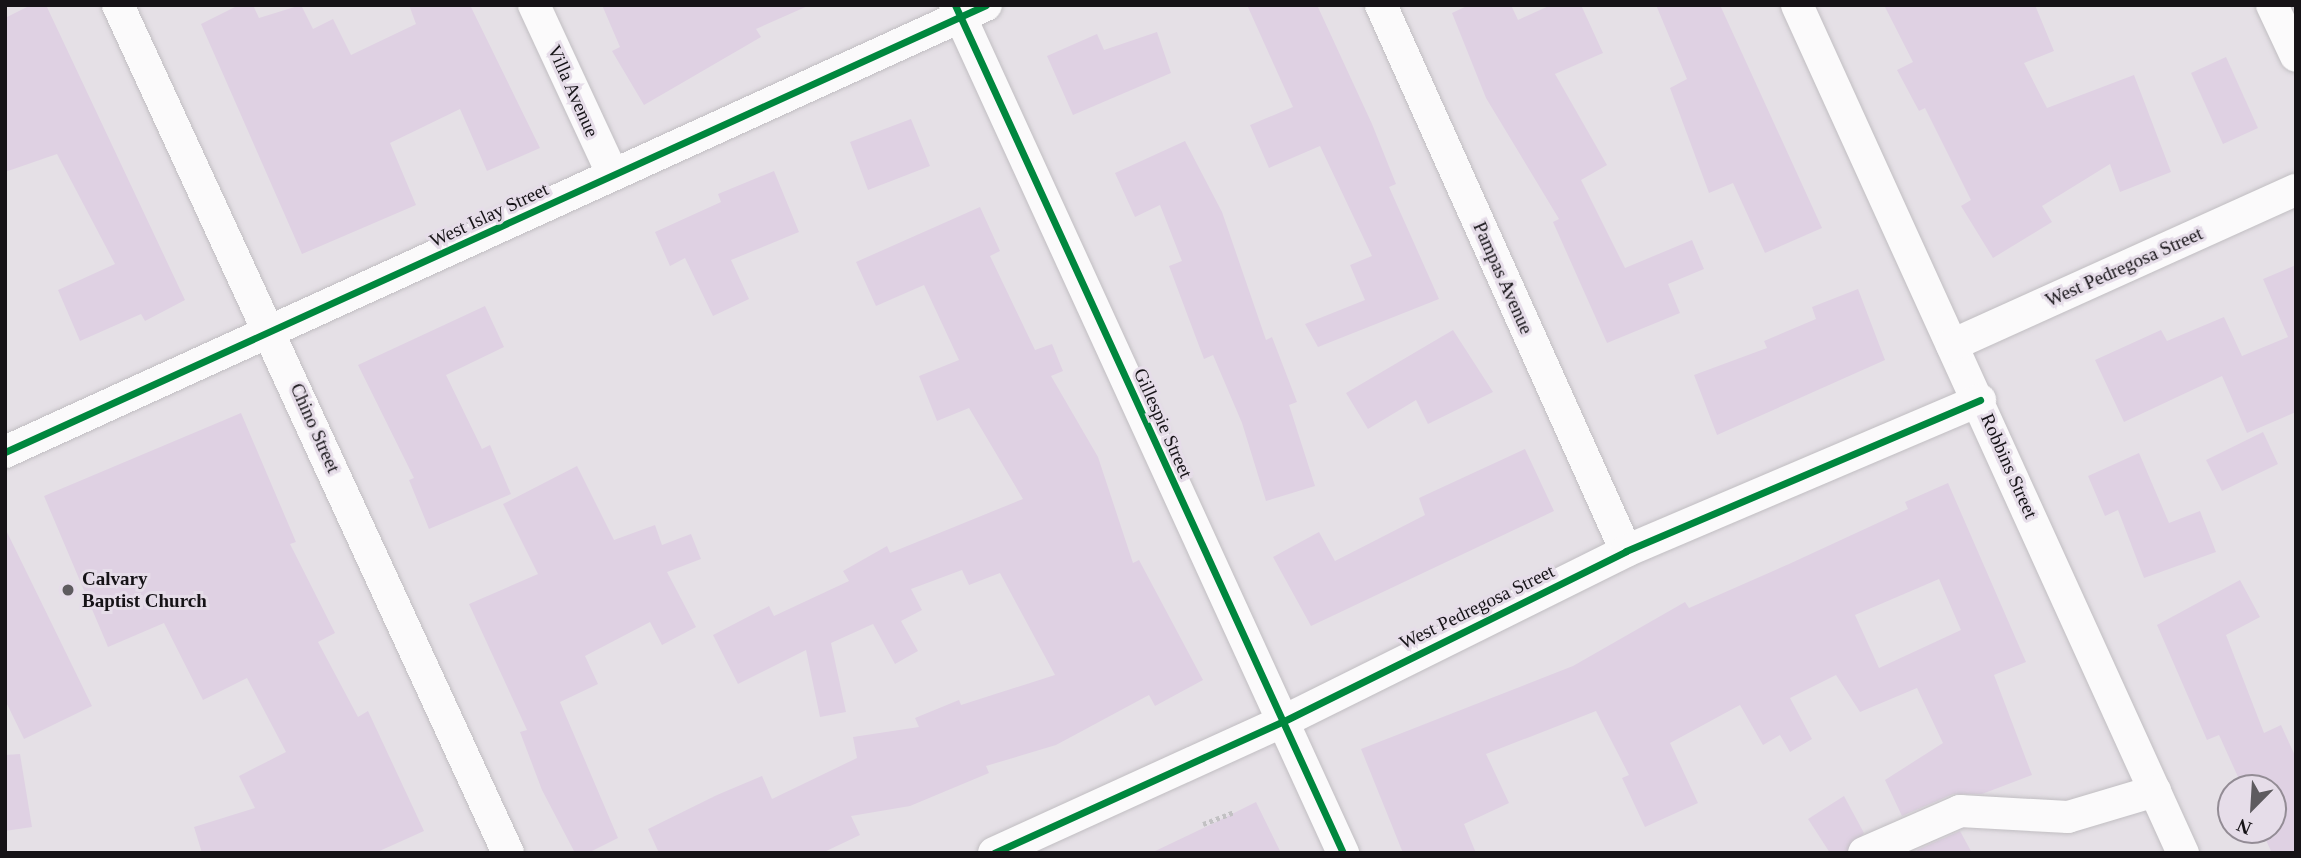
<!DOCTYPE html>
<html>
<head>
<meta charset="utf-8">
<style>
	body { margin:0 }
	#map { position:relative; width:2301px; height:858px; overflow:hidden; background:#e5e0e6; font-family:"Times New Roman",serif }
	div>[style] { position:absolute }
	[style*='--x'] { left:calc(var(--x)*1px); top:calc(var(--y)*1px); width:calc(var(--w)*1px); rotate:calc(var(--a)*1deg) }
	.building>* { inset:0; background:#dfd1e3 }
	.path>* { height:4.5px; margin-top:-2.25px; transform-origin:0; background:repeating-linear-gradient(90deg,#c2c1c3 0 3.5px,transparent 0 7px) }
	.roads { filter:drop-shadow(0 0 2px #c1bec2) drop-shadow(0 0 2px #c1bec2) }
	.minor>* { height:32px; margin:-16px; padding:0 16px; transform-origin:16px; border-radius:16px; background:#fbfafb }
	.cycleway>* { height:7px; margin:-3.5px; padding:0 3.5px; transform-origin:3.5px; border-radius:3.5px; background:#00873e }
	.dots>* { width:19px; height:19px; translate:-50% -50%; box-sizing:border-box; border:4px solid #e6dde9; border-radius:50% }
	span { translate:-50% -50%; white-space:nowrap; text-align:center; line-height:1.15; -webkit-text-stroke:6px #e6dde9; paint-order:stroke }
	.street-label { font-size:19px; color:#161317 }
	.poi-label { font-size:19px; color:#161317; font-weight:700 }
	.left { translate:0 -50%; text-align:left }
	.frame { position:absolute; inset:0; border:7px solid #161317; pointer-events:none }
	.north { position:absolute; left:2217px; top:774px; width:70px; height:70px; box-sizing:border-box; background:#e6dde9; border:2px solid #938c95; border-radius:50%; rotate:204deg; font-size:19px; font-weight:700; line-height:28px; text-align:center; color:#161317 }
	.north::after { content:''; display:block; margin:auto; width:24px; height:32px; background:#5e5b5f; clip-path:polygon(50% 0,100% 100%,50% 72%,0 100%) }
</style>
</head>
<body>
<div id="map">
	<div class="building">
		<i style="clip-path:polygon(31px 5px,46px 5px,185px 300px,145px 321px,141px 314px,80px 341px,58px 290px,115px 264px,57px 154px,5px 172px,5px 18px)"></i>
		<i style="clip-path:polygon(239px 5px,253px 5px,259px 18px,301px 5px,313px 29px,333px 19px,351px 55px,416px 24px,409px 5px,470px 5px,540px 148px,487px 171px,460px 109px,390px 143px,416px 205px,302px 254px,201px 24px)"></i>
		<i style="clip-path:polygon(602px 5px,810px 5px,756px 29px,761px 37px,644px 105px,612px 51px,620px 47px)"></i>
		<i style="clip-path:polygon(1247px 5px,1317px 5px,1372px 124px,1396px 184px,1389px 187px,1439px 299px,1318px 347px,1305px 324px,1365px 300px,1350px 265px,1372px 256px,1320px 146px,1269px 168px,1250px 125px,1293px 107px)"></i>
		<i style="clip-path:polygon(1469px 5px,1511px 5px,1518px 20px,1551px 5px,1581px 5px,1603px 53px,1555px 74px,1607px 165px,1581px 180px,1625px 268px,1692px 240px,1704px 269px,1668px 284px,1680px 313px,1607px 343px,1553px 222px,1559px 219px,1486px 98px,1452px 13px)"></i>
		<i style="clip-path:polygon(1656px 5px,1720px 5px,1822px 228px,1765px 253px,1733px 183px,1709px 193px,1670px 88px,1687px 79px)"></i>
		<i style="clip-path:polygon(1884px 5px,2035px 5px,2054px 51px,2024px 63px,2047px 108px,2134px 75px,2171px 172px,2120px 192px,2110px 164px,2042px 206px,2052px 222px,1993px 258px,1961px 206px,1971px 200px,1925px 108px,1919px 111px,1897px 70px,1913px 62px)"></i>
		<i style="clip-path:polygon(1157px 32px,1171px 73px,1073px 115px,1047px 56px,1097px 34px,1104px 50px)"></i>
		<i style="clip-path:polygon(2226px 57px,2258px 128px,2223px 144px,2191px 73px)"></i>
		<i style="clip-path:polygon(911px 119px,930px 166px,868px 190px,850px 142px)"></i>
		<i style="clip-path:polygon(1185px 141px,1222px 212px,1266px 340px,1272px 337px,1297px 402px,1289px 405px,1315px 486px,1266px 501px,1242px 423px,1213px 355px,1204px 359px,1169px 266px,1182px 261px,1160px 205px,1135px 217px,1115px 173px)"></i>
		<i style="clip-path:polygon(774px 171px,799px 232px,731px 260px,749px 299px,713px 316px,685px 258px,670px 266px,655px 232px,721px 202px,718px 194px)"></i>
		<i style="clip-path:polygon(980px 207px,1000px 251px,990px 256px,1035px 350px,1052px 344px,1063px 371px,1051px 376px,1098px 457px,1133px 563px,1139px 560px,1203px 680px,1155px 706px,1149px 695px,1056px 745px,986px 766px,989px 773px,910px 806px,851px 816px,860px 835px,822px 853px,659px 853px,648px 829px,717px 795px,762px 776px,772px 799px,857px 758px,853px 737px,919px 727px,915px 718px,959px 700px,961px 705px,1055px 675px,1000px 573px,969px 585px,962px 570px,911px 589px,922px 610px,901px 621px,918px 651px,895px 664px,873px 624px,831px 643px,846px 712px,820px 717px,806px 650px,738px 684px,713px 635px,769px 606px,774px 616px,849px 581px,843px 571px,887px 546px,890px 553px,1023px 499px,969px 408px,937px 421px,919px 376px,959px 360px,924px 285px,876px 306px,856px 262px)"></i>
		<i style="clip-path:polygon(2296px 265px,2296px 412px,2247px 433px,2222px 376px,2124px 422px,2095px 360px,2161px 330px,2167px 341px,2224px 317px,2242px 356px,2288px 337px,2263px 279px)"></i>
		<i style="clip-path:polygon(1858px 289px,1885px 360px,1717px 435px,1694px 375px,1767px 348px,1764px 341px,1816px 319px,1812px 307px)"></i>
		<i style="clip-path:polygon(485px 306px,504px 347px,446px 375px,482px 449px,490px 445px,511px 494px,429px 529px,409px 480px,414px 478px,358px 365px)"></i>
		<i style="clip-path:polygon(1453px 330px,1493px 392px,1428px 424px,1416px 400px,1368px 429px,1346px 393px)"></i>
		<i style="clip-path:polygon(241px 413px,296px 542px,290px 544px,335px 633px,318px 642px,358px 717px,368px 711px,424px 831px,375px 853px,202px 853px,194px 827px,255px 808px,239px 776px,286px 752px,247px 678px,203px 700px,164px 623px,108px 647px,44px 496px)"></i>
		<i style="clip-path:polygon(2263px 432px,2278px 464px,2222px 491px,2206px 460px)"></i>
		<i style="clip-path:polygon(1525px 449px,1554px 511px,1311px 626px,1273px 557px,1319px 532px,1335px 561px,1425px 515px,1419px 498px)"></i>
		<i style="clip-path:polygon(2139px 453px,2169px 523px,2200px 511px,2216px 552px,2144px 578px,2118px 510px,2105px 516px,2088px 476px)"></i>
		<i style="clip-path:polygon(577px 466px,614px 540px,655px 525px,662px 545px,691px 534px,701px 559px,667px 572px,696px 627px,662px 645px,650px 622px,585px 656px,598px 684px,560px 702px,618px 838px,588px 853px,575px 853px,542px 790px,520px 732px,527px 730px,469px 604px,538px 574px,503px 504px)"></i>
		<i style="clip-path:polygon(evenodd,1948px 483px,2026px 662px,1994px 675px,2032px 775px,1982px 794px,1953px 794px,1902px 816px,1885px 780px,1943px 743px,1917px 688px,1860px 712px,1836px 675px,1790px 698px,1812px 739px,1790px 752px,1780px 735px,1763px 745px,1740px 705px,1670px 743px,1698px 803px,1645px 827px,1622px 778px,1629px 775px,1596px 711px,1486px 754px,1509px 803px,1464px 824px,1476px 853px,1403px 853px,1361px 749px,1573px 666px,1685px 602px,1689px 608px,1789px 564px,1908px 509px,1905px 502px,1948px 483px,1939px 579px,1961px 630px,1879px 668px,1855px 615px,1939px 579px)"></i>
		<i style="clip-path:polygon(5px 528px,92px 706px,24px 739px,5px 700px)"></i>
		<i style="clip-path:polygon(2240px 580px,2260px 617px,2226px 635px,2264px 733px,2281px 725px,2296px 758px,2296px 853px,2272px 853px,2261px 830px,2273px 830px,2273px 788px,2243px 788px,2219px 735px,2207px 740px,2157px 625px)"></i>
		<i style="clip-path:polygon(20px 754px,32px 827px,5px 831px,5px 755px)"></i>
		<i style="clip-path:polygon(1844px 796px,1864px 833px,1846px 853px,1830px 853px,1808px 819px)"></i>
		<i style="clip-path:polygon(1256px 802px,1281px 853px,1151px 853px,1214px 823px)"></i>
		<i style="clip-path:polygon(1960px 831px,1972px 853px,1918px 853px,1917px 850px)"></i>
	</div>
	<div class="path">
		<i style="--x:1203;--y:824;--w:33;--a:-21"></i>
		<i style="--x:1089;--y:852;--w:1;--a:90"></i>
	</div>
	<div class="roads">
		<div class="minor">
			<i style="--x:118;--y:5;--w:933;--a:65.3"></i>
			<i style="--x:534;--y:5;--w:187;--a:65.1"></i>
			<i style="--x:955;--y:5;--w:933;--a:65.41"></i>
			<i style="--x:1381;--y:5;--w:598;--a:65.83"></i>
			<i style="--x:1797;--y:5;--w:932;--a:65.53"></i>
			<i style="--x:2272;--y:5;--w:56;--a:64.8"></i>
			<i style="--x:1952;--y:345;--w:377;--a:-24.3"></i>
			<i style="--x:5;--y:452;--w:1078;--a:-24.5"></i>
			<i style="--x:994;--y:853;--w:316;--a:-24.5"></i>
			<i style="--x:1282;--y:722;--w:384;--a:-26.4"></i>
			<i style="--x:1626;--y:551;--w:385;--a:-23.1"></i>
			<i style="--x:1864;--y:853;--w:105;--a:-23.6"></i>
			<i style="--x:1960;--y:811;--w:108;--a:3.2"></i>
			<i style="--x:2068;--y:817;--w:91;--a:-16.6"></i>
		</div>
	</div>
	<div class="cycleway">
		<i style="--x:955;--y:5;--w:933;--a:65.41"></i>
		<i style="--x:5;--y:452;--w:1078;--a:-24.5"></i>
		<i style="--x:994;--y:853;--w:316;--a:-24.5"></i>
		<i style="--x:1282;--y:722;--w:384;--a:-26.4"></i>
		<i style="--x:1626;--y:551;--w:385;--a:-23.1"></i>
	</div>
	<div class="dots">
		<i style="left:68px;top:590px;background:#5e5b5f"></i>
	</div>
	<div class="street-label">
		<span style="left:573px;top:91px;rotate:66deg">Villa Avenue</span>
		<span style="left:489px;top:215px;rotate:-25deg">West Islay Street</span>
		<span style="left:2124px;top:267px;rotate:-24deg">West Pedregosa Street</span>
		<span style="left:1503px;top:278px;rotate:66deg">Pampas Avenue</span>
		<span style="left:1163px;top:423px;rotate:66deg">Gillespie Street</span>
		<span style="left:315px;top:428px;rotate:66deg">Chino Street</span>
		<span style="left:2009px;top:466px;rotate:66deg">Robbins Street</span>
		<span style="left:1477px;top:607px;rotate:-26deg">West Pedregosa Street</span>
	</div>
	<div class="poi-label">
		<span class="left" style="left:82px;top:590px">Calvary<br>Baptist Church</span>
	</div>
	<div class="frame"></div>
	<div class="north">N</div>
</div>
</body>
</html>
